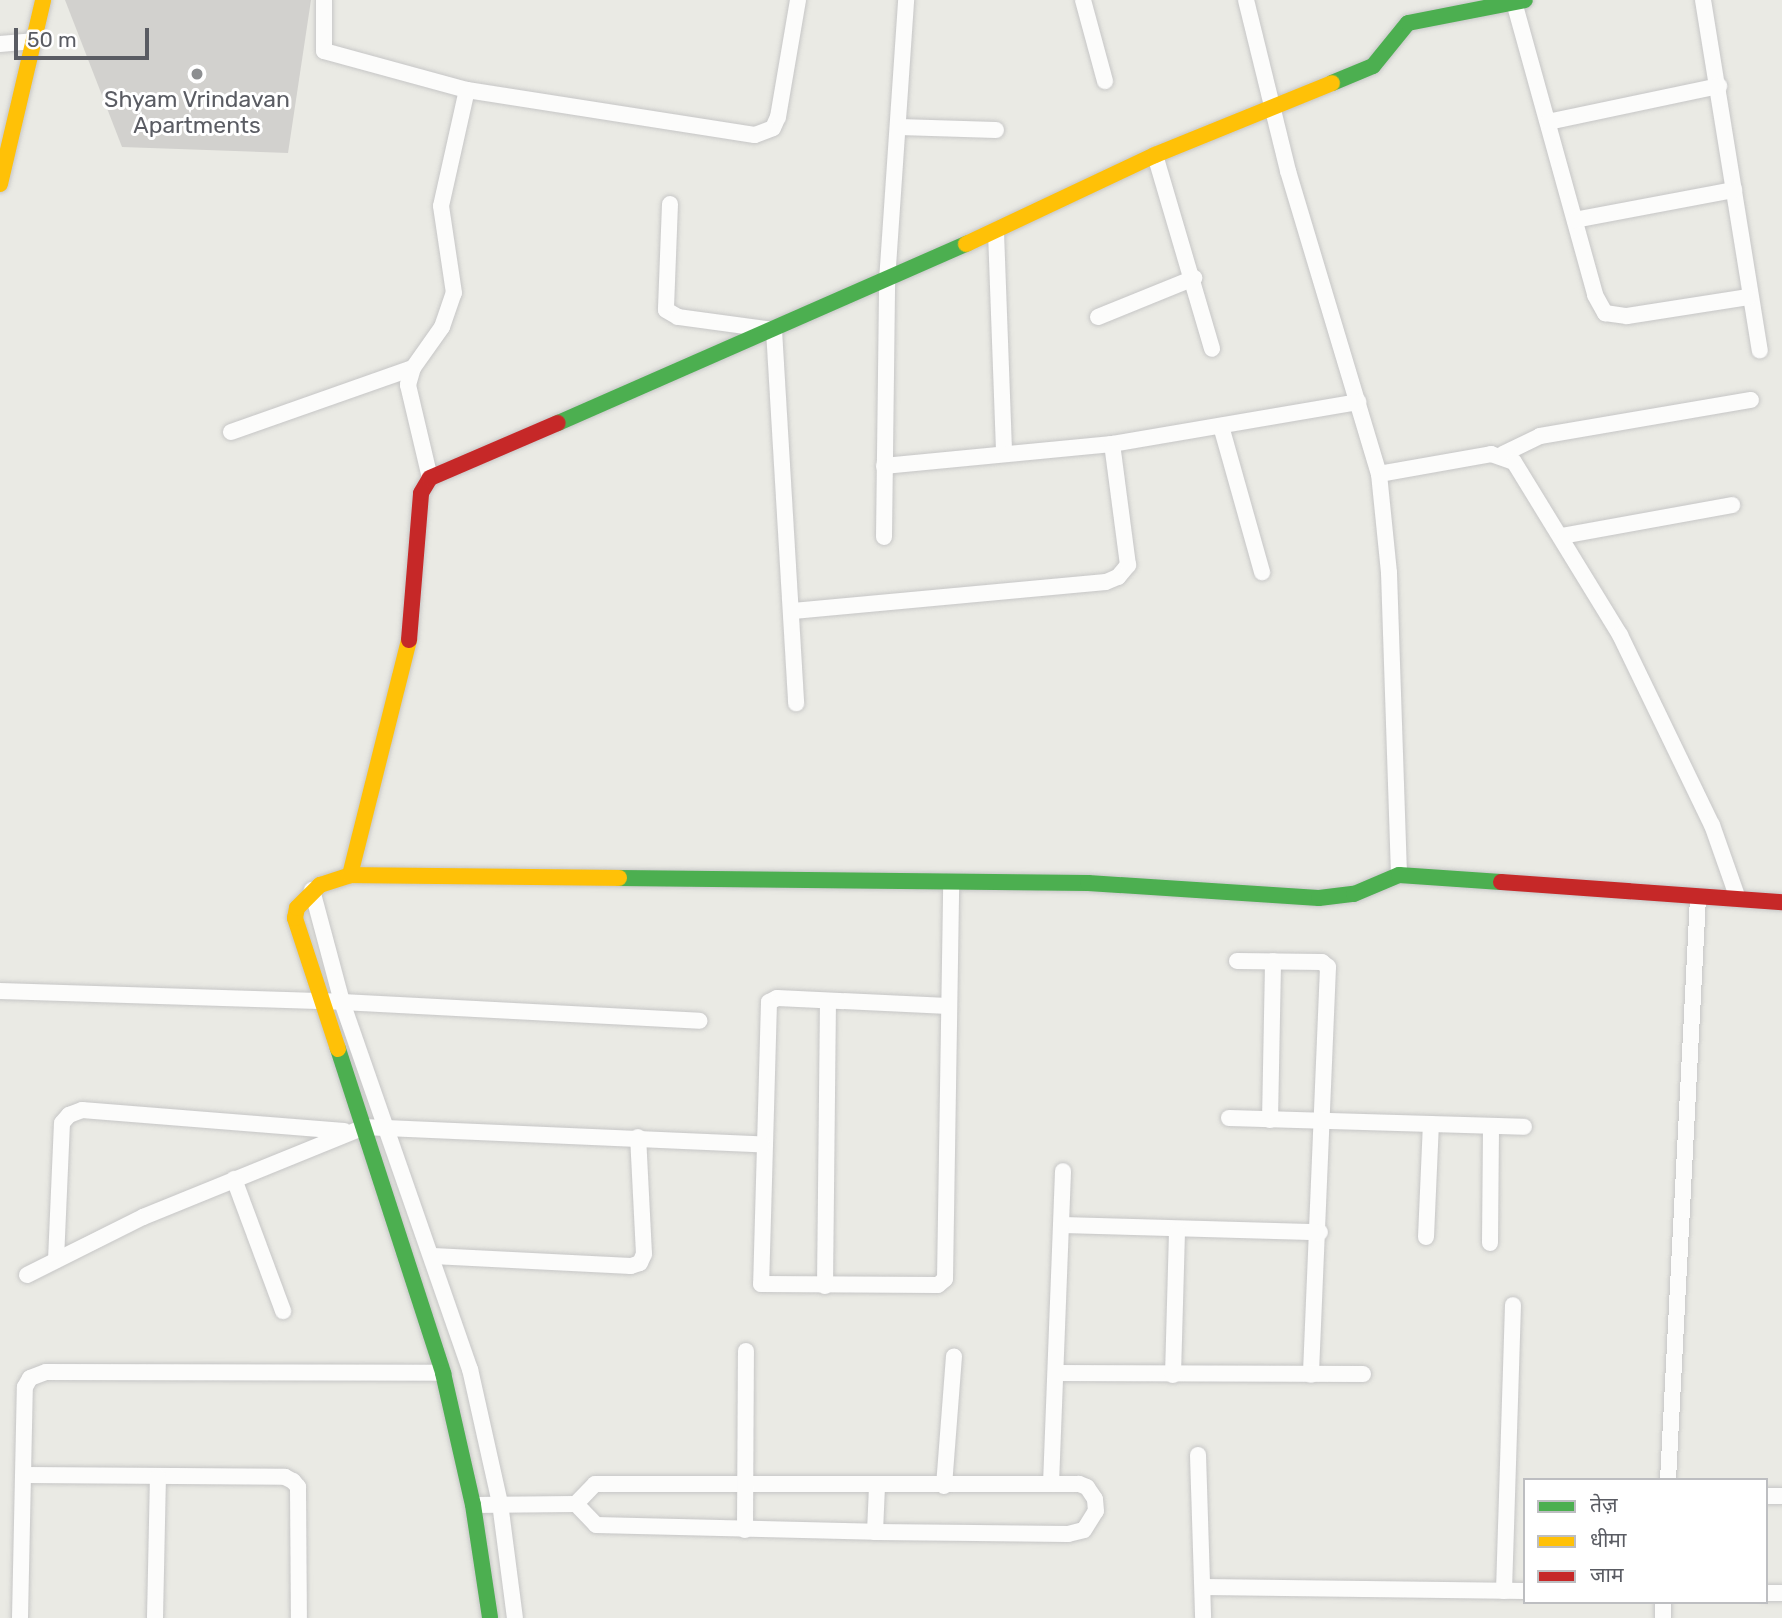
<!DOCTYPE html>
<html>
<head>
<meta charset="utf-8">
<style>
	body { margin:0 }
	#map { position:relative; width:1782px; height:1618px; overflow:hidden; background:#eaeae4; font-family:Rubik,"Noto Sans Devanagari",sans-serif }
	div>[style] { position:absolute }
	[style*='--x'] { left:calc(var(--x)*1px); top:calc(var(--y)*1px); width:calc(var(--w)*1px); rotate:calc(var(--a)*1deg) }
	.building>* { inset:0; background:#d2d1ce }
	.roads { filter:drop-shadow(0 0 2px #c6c6c6) drop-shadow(0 0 2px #c6c6c6) }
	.street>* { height:16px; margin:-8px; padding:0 8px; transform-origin:8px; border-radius:8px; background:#fcfcfb }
	.fast>* { height:16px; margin:-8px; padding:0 8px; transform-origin:8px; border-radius:8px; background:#4caf50 }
	.slow>* { height:16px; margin:-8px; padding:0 8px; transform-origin:8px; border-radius:8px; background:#ffc107 }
	.jam>* { height:16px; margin:-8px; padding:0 8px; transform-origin:8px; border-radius:8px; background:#c62828 }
	.dots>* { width:19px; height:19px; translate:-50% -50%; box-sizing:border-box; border:4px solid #fff; border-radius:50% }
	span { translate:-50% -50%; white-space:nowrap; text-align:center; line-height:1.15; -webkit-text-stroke:6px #fff; paint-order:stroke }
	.poi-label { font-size:23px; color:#5a5c63 }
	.legend { position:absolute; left:1523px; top:1478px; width:245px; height:126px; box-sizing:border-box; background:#fff; border:2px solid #bdbec1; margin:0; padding:9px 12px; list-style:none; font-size:21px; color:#5a5c63 }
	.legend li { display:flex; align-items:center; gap:14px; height:35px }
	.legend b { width:35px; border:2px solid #bdbec1 }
	.scale { position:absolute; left:14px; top:28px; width:135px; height:32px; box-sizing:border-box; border:4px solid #5a5c63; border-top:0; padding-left:9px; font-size:21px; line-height:24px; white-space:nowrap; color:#5a5c63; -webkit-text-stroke:5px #fff; paint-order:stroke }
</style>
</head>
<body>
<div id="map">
	<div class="building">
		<i style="clip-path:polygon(65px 0,311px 0,288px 153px,122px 147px)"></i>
	</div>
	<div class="roads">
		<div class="street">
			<i style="--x:324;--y:0;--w:51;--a:90"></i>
			<i style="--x:324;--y:51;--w:148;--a:15.3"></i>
			<i style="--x:467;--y:90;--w:291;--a:8.9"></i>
			<i style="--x:755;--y:135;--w:19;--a:-21"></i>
			<i style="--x:773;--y:128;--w:12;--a:-66"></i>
			<i style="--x:778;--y:117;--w:119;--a:-80.3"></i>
			<i style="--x:1083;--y:0;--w:84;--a:74.8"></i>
			<i style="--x:1246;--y:0;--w:176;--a:76.2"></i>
			<i style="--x:1288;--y:171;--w:316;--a:73.3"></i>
			<i style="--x:1379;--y:474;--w:100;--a:84.2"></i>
			<i style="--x:1389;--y:573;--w:302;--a:88.1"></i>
			<i style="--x:1703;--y:0;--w:355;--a:80.8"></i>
			<i style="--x:1514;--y:2;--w:304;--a:74.5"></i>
			<i style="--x:1595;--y:295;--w:21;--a:61"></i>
			<i style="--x:1605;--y:313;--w:22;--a:8"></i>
			<i style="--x:1627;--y:316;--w:123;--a:-8.9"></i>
			<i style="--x:0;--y:44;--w:33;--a:-5"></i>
			<i style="--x:1548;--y:122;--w:175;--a:-11.9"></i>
			<i style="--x:899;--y:127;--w:97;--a:1.8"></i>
			<i style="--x:1155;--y:155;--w:202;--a:73.6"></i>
			<i style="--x:670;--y:204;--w:106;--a:92.2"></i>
			<i style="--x:666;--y:310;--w:14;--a:30"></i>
			<i style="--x:678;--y:317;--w:97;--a:7.7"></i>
			<i style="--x:774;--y:330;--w:374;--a:86.6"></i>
			<i style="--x:1575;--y:220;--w:162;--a:-10.7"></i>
			<i style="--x:996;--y:232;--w:221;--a:87.9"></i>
			<i style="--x:1098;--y:317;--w:104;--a:-22.1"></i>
			<i style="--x:1221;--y:426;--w:152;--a:74.3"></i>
			<i style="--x:231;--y:432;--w:193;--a:-19.4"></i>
			<i style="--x:1503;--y:454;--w:41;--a:-25.9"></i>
			<i style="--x:1540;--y:436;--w:214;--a:-9.7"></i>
			<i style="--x:884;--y:466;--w:229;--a:-5.5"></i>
			<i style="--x:1112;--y:444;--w:250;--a:-9.7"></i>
			<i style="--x:1379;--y:474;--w:114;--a:-10.1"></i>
			<i style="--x:1491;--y:454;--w:24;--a:19"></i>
			<i style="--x:1514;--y:462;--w:203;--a:58.5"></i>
			<i style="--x:1620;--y:635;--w:211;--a:64.2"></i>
			<i style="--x:1712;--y:825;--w:78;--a:70.6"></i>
			<i style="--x:430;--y:478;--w:96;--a:-103.3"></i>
			<i style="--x:408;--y:385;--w:18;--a:-74"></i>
			<i style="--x:413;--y:368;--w:50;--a:-54.7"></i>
			<i style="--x:442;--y:327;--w:36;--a:-71"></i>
			<i style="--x:454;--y:293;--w:88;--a:-98.5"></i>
			<i style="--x:441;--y:206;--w:119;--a:-77.4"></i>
			<i style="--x:1562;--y:536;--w:173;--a:-10.3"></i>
			<i style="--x:884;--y:537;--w:256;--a:-89.3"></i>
			<i style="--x:887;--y:281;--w:282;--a:-86.1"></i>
			<i style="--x:793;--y:611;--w:314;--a:-5.3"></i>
			<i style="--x:1106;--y:582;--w:13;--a:-23"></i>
			<i style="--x:1118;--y:577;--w:16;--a:-50"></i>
			<i style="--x:1128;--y:565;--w:122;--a:-97.5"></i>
			<i style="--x:312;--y:890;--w:116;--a:75"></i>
			<i style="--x:342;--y:1002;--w:389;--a:70.8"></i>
			<i style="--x:470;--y:1369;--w:137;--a:77.4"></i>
			<i style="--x:500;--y:1503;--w:116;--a:82.6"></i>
			<i style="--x:1237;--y:961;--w:85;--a:0.7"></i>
			<i style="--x:1322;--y:962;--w:8;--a:40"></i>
			<i style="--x:1328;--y:967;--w:408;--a:92.4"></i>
			<i style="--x:0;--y:991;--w:342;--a:1.8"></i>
			<i style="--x:342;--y:1002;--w:358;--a:3"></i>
			<i style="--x:948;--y:1006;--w:171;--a:-177.3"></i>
			<i style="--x:777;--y:998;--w:9;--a:153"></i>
			<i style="--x:769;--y:1002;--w:282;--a:91.6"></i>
			<i style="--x:761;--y:1284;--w:177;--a:0.3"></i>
			<i style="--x:938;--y:1285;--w:9;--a:-41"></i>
			<i style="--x:945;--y:1279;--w:396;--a:-89.1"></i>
			<i style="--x:1229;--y:1118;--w:295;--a:1.7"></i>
			<i style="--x:1270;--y:1120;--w:159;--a:-88.9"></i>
			<i style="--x:234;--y:1179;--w:141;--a:69.6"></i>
			<i style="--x:1062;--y:1225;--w:258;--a:1.6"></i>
			<i style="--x:1426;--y:1237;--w:113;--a:-87.5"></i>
			<i style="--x:1490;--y:1243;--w:117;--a:-89.5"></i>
			<i style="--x:433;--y:1256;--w:198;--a:2.9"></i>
			<i style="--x:631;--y:1266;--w:9;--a:-18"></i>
			<i style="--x:640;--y:1263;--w:10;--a:-66"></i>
			<i style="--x:644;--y:1254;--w:117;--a:-92.9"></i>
			<i style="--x:56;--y:1260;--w:137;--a:-87.5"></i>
			<i style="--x:62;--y:1123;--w:11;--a:-49"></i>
			<i style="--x:69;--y:1115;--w:14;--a:-21"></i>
			<i style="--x:82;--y:1110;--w:263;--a:4.6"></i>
			<i style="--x:27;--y:1275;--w:130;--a:-26.6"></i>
			<i style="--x:143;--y:1217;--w:240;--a:-22.1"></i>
			<i style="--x:365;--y:1127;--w:397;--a:2.5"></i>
			<i style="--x:825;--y:1286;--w:284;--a:-89.4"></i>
			<i style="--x:1059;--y:1373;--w:304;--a:0.2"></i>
			<i style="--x:1173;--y:1375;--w:145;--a:-88.4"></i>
			<i style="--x:1198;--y:1455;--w:163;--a:88.2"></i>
			<i style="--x:26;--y:1475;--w:259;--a:0.4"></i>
			<i style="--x:285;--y:1477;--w:9;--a:27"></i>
			<i style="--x:293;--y:1481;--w:8;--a:50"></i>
			<i style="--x:298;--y:1487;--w:131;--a:89.6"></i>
			<i style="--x:1668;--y:1480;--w:583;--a:-87.05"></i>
			<i style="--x:1051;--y:1484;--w:313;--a:-87.8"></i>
			<i style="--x:944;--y:1486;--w:130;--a:-85.6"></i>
			<i style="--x:1766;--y:1496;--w:16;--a:0"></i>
			<i style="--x:473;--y:1505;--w:103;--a:-0.6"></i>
			<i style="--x:576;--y:1504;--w:29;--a:46"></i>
			<i style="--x:596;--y:1525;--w:279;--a:1.4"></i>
			<i style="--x:875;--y:1532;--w:193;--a:0.6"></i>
			<i style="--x:1068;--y:1534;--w:16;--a:-14"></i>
			<i style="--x:1084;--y:1530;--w:22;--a:-58"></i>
			<i style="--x:1096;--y:1511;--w:12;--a:-95"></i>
			<i style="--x:1095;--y:1499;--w:14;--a:-124"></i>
			<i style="--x:1087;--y:1487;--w:9;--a:-159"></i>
			<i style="--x:1079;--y:1484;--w:484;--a:180"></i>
			<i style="--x:595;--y:1484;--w:28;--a:134"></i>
			<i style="--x:745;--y:1530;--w:179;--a:-89.7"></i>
			<i style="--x:875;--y:1532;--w:45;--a:-87.5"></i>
			<i style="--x:1204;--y:1587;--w:321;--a:0.7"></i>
			<i style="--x:1504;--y:1591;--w:286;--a:-88.2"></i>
			<i style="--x:1766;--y:1593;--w:16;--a:0"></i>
			<i style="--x:20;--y:1618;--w:231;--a:-88.8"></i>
			<i style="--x:25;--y:1387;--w:10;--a:-61"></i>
			<i style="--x:30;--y:1378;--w:17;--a:-21"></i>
			<i style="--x:46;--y:1372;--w:397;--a:0.1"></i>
			<i style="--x:155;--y:1618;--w:141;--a:-88.8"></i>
			<i style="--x:1663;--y:1618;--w:16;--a:-90"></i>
		</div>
		<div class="fast">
			<i style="--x:1332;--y:83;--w:44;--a:-22.5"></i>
			<i style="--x:1373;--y:66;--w:55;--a:-50.9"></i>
			<i style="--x:1408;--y:23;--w:119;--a:-11.1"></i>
			<i style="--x:558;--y:423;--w:446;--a:-23.7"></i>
			<i style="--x:619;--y:878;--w:469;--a:0.6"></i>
			<i style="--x:1088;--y:883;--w:231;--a:3.7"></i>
			<i style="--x:1319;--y:898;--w:35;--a:-7"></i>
			<i style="--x:1354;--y:894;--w:49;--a:-22.9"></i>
			<i style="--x:1399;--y:875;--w:102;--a:3.9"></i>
			<i style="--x:338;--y:1049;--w:341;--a:72"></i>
			<i style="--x:443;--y:1373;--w:135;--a:77.2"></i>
			<i style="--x:473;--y:1505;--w:114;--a:81.4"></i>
		</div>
		<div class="slow">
			<i style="--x:0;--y:184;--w:189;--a:-76.8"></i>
			<i style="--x:966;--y:244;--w:209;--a:-25.2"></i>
			<i style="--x:1155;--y:155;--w:191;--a:-22.1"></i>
			<i style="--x:350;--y:875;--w:242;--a:-75.9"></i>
			<i style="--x:338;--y:1049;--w:138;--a:-108.2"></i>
			<i style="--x:295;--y:918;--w:10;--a:-79"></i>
			<i style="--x:297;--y:908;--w:33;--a:-45"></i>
			<i style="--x:320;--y:885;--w:32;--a:-18"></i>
			<i style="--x:350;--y:875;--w:269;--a:0.6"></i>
		</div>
		<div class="jam">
			<i style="--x:409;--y:640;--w:147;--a:-85.3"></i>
			<i style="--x:421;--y:493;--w:17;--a:-59"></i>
			<i style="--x:430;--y:478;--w:139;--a:-23.3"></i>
			<i style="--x:1501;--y:882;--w:282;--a:4.1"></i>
		</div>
	</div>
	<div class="dots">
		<i style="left:197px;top:74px;background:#8c8e90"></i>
	</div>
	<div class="poi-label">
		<span style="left:197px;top:112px">Shyam Vrindavan<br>Apartments</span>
	</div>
	<ul class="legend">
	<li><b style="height:9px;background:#4caf50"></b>तेज़</li>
	<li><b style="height:9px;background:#ffc107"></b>धीमा</li>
	<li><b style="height:9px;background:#c62828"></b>जाम</li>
	</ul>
	<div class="scale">50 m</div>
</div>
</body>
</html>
